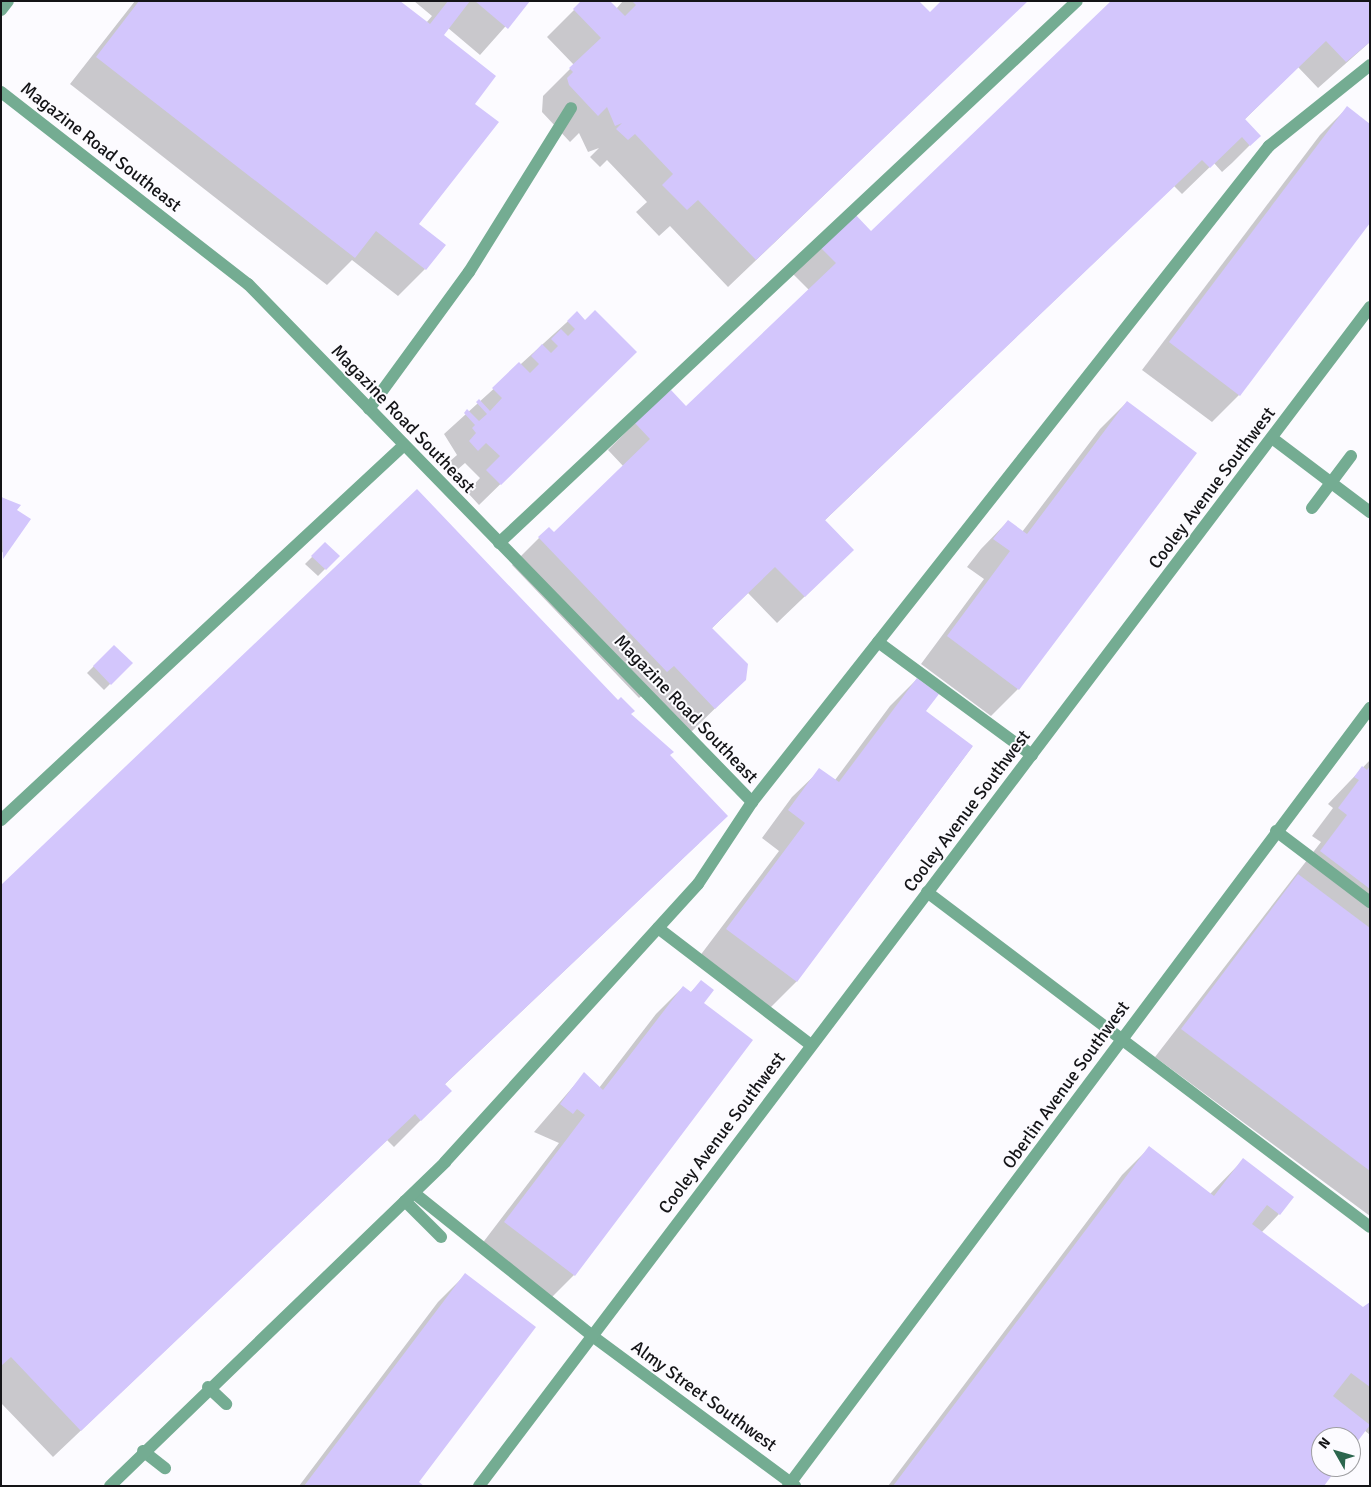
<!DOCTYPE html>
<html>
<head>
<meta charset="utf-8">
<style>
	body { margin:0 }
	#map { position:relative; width:1371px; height:1487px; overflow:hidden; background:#fcfbff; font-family:Signika,sans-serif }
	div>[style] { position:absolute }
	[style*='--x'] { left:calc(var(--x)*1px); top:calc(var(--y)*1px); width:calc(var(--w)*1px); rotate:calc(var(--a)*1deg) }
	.shadow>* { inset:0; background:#0003 }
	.building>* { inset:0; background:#d3c6fc }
	.service>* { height:12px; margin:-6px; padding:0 6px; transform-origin:6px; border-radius:6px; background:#74ac92 }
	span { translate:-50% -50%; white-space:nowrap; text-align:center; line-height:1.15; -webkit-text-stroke:4px #fcfbff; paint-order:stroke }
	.street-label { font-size:18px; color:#141417 }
	.frame { position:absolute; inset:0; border:2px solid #141417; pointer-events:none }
	.north { position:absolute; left:1311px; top:1427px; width:50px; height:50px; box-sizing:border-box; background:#fcfbff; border:1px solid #9f9fa2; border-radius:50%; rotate:308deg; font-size:14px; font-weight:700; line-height:20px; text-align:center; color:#141417 }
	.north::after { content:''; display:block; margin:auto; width:18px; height:22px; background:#2c664e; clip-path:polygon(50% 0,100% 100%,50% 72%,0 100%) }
</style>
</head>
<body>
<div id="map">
	<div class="shadow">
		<i style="clip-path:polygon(135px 1px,398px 1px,426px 23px,432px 16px,414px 1px,528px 1px,480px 55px,448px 28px,442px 36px,473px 104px,417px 224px,425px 269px,398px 296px,352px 260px,327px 285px,70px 84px)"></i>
		<i style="clip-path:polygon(583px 1px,616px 9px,623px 1px,918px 1px,930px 14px,1027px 1px,728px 287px,670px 226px,659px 236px,636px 212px,647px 202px,607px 160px,600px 167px,590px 157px,599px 148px,588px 152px,579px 133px,570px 142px,542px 112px,543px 96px,574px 65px,547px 37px)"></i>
		<i style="clip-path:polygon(1113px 1px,1370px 42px,1318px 88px,1298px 67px,1244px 120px,1259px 136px,1232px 163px,1222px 172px,1214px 163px,1182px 194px,1174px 186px,824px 521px,825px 577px,777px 623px,748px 593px,711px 629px,745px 679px,688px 735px,646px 692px,639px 698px,512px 565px,549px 528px,554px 533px,624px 467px,608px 450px,635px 423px,686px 408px,809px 290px,792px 273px,819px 246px,871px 233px)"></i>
		<i style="clip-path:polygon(1347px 108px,1239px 395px,1212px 422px,1142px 370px,1320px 135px)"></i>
		<i style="clip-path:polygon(577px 313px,614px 373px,479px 505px,467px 492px,480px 478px,465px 463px,457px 470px,449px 462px,457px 455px,444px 434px)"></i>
		<i style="clip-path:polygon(1127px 402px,1018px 689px,991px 716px,921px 664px,984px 579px,967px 567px,981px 549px,1008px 521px,1022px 532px,1100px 429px)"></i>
		<i style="clip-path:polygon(1px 497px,19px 506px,15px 510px,29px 520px,1px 554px)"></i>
		<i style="clip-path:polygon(325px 544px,338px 556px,318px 576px,305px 564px)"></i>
		<i style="clip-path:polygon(114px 646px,131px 663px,104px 690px,87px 673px)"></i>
		<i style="clip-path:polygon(917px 679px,924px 711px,972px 747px,796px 982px,769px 1009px,699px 957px,779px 851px,762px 838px,792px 797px,820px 770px,835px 780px,890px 706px)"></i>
		<i style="clip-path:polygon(629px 714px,669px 755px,699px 843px,444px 1085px,423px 1118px,394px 1147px,387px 1140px,53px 1457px,1px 1403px,1px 887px)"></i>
		<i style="clip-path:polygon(1370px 760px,1370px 1216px,1155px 1057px,1321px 842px,1312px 836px,1333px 808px,1328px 804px)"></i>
		<i style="clip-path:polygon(701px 982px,703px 1003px,574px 1275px,547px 1302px,478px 1249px,559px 1143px,534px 1132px,584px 1074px,599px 1088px,656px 1014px,683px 987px,690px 993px)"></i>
		<i style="clip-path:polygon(1149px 1148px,1210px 1194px,1243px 1160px,1279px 1214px,1261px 1233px,1362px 1308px,1370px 1303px,1370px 1435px,1364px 1430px,1351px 1448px,1351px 1437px,1321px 1437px,1321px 1467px,1337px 1467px,1323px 1486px,888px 1486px,1122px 1175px)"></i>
		<i style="clip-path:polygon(465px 1275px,417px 1483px,421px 1486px,299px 1486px,438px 1302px)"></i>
	</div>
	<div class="building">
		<i style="clip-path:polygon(139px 1px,400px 1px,430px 24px,448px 1px,470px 1px,444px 35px,496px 76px,475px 104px,499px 122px,419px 224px,446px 245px,426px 270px,376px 231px,355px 258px,96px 57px)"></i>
		<i style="clip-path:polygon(475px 1px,530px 1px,508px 29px)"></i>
		<i style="clip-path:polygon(581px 1px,610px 1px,625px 16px,636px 5px,632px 1px,919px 1px,930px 12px,941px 1px,1028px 1px,756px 260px,698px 200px,687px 210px,662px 185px,673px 174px,635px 134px,628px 140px,616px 129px,622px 123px,615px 126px,607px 107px,598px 116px,569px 85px,567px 78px,573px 72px,569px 68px,601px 38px,573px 9px)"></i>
		<i style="clip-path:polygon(1111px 1px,1370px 1px,1370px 42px,1346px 62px,1326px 41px,1245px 119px,1261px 136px,1250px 146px,1242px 137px,1210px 168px,1202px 160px,825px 520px,854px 550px,805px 597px,775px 567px,712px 628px,748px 664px,746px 680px,715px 709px,674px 666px,667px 672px,538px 537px,549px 527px,554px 532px,650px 439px,634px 422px,671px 390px,686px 406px,836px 263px,818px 245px,853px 212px,871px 231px)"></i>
		<i style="clip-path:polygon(1347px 106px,1370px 124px,1370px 223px,1240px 396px,1169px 342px)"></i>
		<i style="clip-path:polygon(595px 310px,637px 352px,501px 485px,486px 470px,500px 456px,486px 443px,478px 451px,469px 441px,476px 433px,472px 428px,475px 425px,464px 413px,467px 409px,479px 421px,487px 414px,476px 402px,479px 399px,490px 411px,502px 398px,492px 388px,519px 362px,530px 373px,539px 364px,531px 356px,542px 344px,551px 353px,558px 346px,551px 339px,561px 329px,568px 336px,575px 329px,567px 321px,577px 311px,585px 320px)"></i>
		<i style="clip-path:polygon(1127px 401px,1197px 453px,1019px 690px,947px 636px,1010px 551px,993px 539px,1008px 520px,1027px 534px)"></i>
		<i style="clip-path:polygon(417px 489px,618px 700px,621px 697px,635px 711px,631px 714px,674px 752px,670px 755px,728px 816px,445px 1084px,452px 1091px,421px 1121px,415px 1114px,81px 1431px,11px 1357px,1px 1366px,1px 885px)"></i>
		<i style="clip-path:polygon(1px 497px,21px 505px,17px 510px,31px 519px,3px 559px)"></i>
		<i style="clip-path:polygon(325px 542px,340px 556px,326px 570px,311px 556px)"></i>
		<i style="clip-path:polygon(114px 645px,133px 663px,111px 685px,93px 666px)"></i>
		<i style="clip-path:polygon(917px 678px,939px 694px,926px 711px,973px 746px,797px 982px,726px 929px,805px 823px,788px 810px,819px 768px,839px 782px)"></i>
		<i style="clip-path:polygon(1362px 766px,1367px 770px,1370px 766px,1370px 889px,1320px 851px,1347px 815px,1338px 808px,1359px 780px,1354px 777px)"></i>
		<i style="clip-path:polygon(1298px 874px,1370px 928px,1370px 1171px,1181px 1029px)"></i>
		<i style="clip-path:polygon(701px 980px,714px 990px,704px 1003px,753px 1040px,575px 1276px,504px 1222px,585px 1115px,577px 1109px,573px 1114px,560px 1104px,584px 1072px,603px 1090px,683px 986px,691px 992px)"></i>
		<i style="clip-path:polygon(1149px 1146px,1214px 1196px,1243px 1158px,1294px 1197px,1280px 1215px,1267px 1205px,1252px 1224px,1363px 1307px,1370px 1302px,1370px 1387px,1351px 1373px,1333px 1396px,1370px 1425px,1351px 1450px,1351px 1437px,1321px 1437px,1321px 1467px,1338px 1467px,1324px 1486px,893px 1486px)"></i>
		<i style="clip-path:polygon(465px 1273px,536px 1327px,419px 1482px,424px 1486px,304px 1486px)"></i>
	</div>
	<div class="service">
		<i style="--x:1;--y:10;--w:11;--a:-52"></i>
		<i style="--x:1;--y:92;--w:313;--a:37.9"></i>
		<i style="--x:248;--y:284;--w:723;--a:45.78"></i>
		<i style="--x:369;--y:409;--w:170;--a:-53.9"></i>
		<i style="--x:469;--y:272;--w:193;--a:-58.1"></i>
		<i style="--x:1272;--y:438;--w:123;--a:37.1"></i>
		<i style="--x:1312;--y:508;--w:65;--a:-53.1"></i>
		<i style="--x:499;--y:543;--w:792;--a:-43.16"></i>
		<i style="--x:878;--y:642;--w:191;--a:36.3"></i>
		<i style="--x:1;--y:820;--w:550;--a:-42.94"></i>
		<i style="--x:1276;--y:831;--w:118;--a:37.1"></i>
		<i style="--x:927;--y:892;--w:555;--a:37.1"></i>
		<i style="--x:658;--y:928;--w:193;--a:37.4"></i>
		<i style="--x:414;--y:1193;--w:227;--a:38.7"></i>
		<i style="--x:591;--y:1335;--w:254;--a:36.5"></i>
		<i style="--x:405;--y:1201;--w:51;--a:45"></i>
		<i style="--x:208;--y:1387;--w:25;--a:43"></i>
		<i style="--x:143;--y:1451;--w:28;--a:38"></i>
		<i style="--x:110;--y:1486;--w:466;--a:-44"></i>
		<i style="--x:445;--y:1162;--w:376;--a:-47.7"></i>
		<i style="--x:698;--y:884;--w:98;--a:-56.6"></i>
		<i style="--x:752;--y:802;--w:835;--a:-51.76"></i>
		<i style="--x:1269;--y:146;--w:129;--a:-38.7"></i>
		<i style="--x:479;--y:1486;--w:1478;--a:-52.92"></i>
		<i style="--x:788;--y:1486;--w:972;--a:-53.2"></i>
	</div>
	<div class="street-label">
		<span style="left:101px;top:147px;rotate:38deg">Magazine Road Southeast</span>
		<span style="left:403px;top:419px;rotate:46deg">Magazine Road Southeast</span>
		<span style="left:1212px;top:488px;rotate:-53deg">Cooley Avenue Southwest</span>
		<span style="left:686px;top:709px;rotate:46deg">Magazine Road Southeast</span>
		<span style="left:967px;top:811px;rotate:-53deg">Cooley Avenue Southwest</span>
		<span style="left:1066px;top:1085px;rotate:-54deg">Oberlin Avenue Southwest</span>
		<span style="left:722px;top:1133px;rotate:-53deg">Cooley Avenue Southwest</span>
		<span style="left:704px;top:1396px;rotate:36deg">Almy Street Southwest</span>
	</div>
	<div class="frame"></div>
	<div class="north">N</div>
</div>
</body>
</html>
